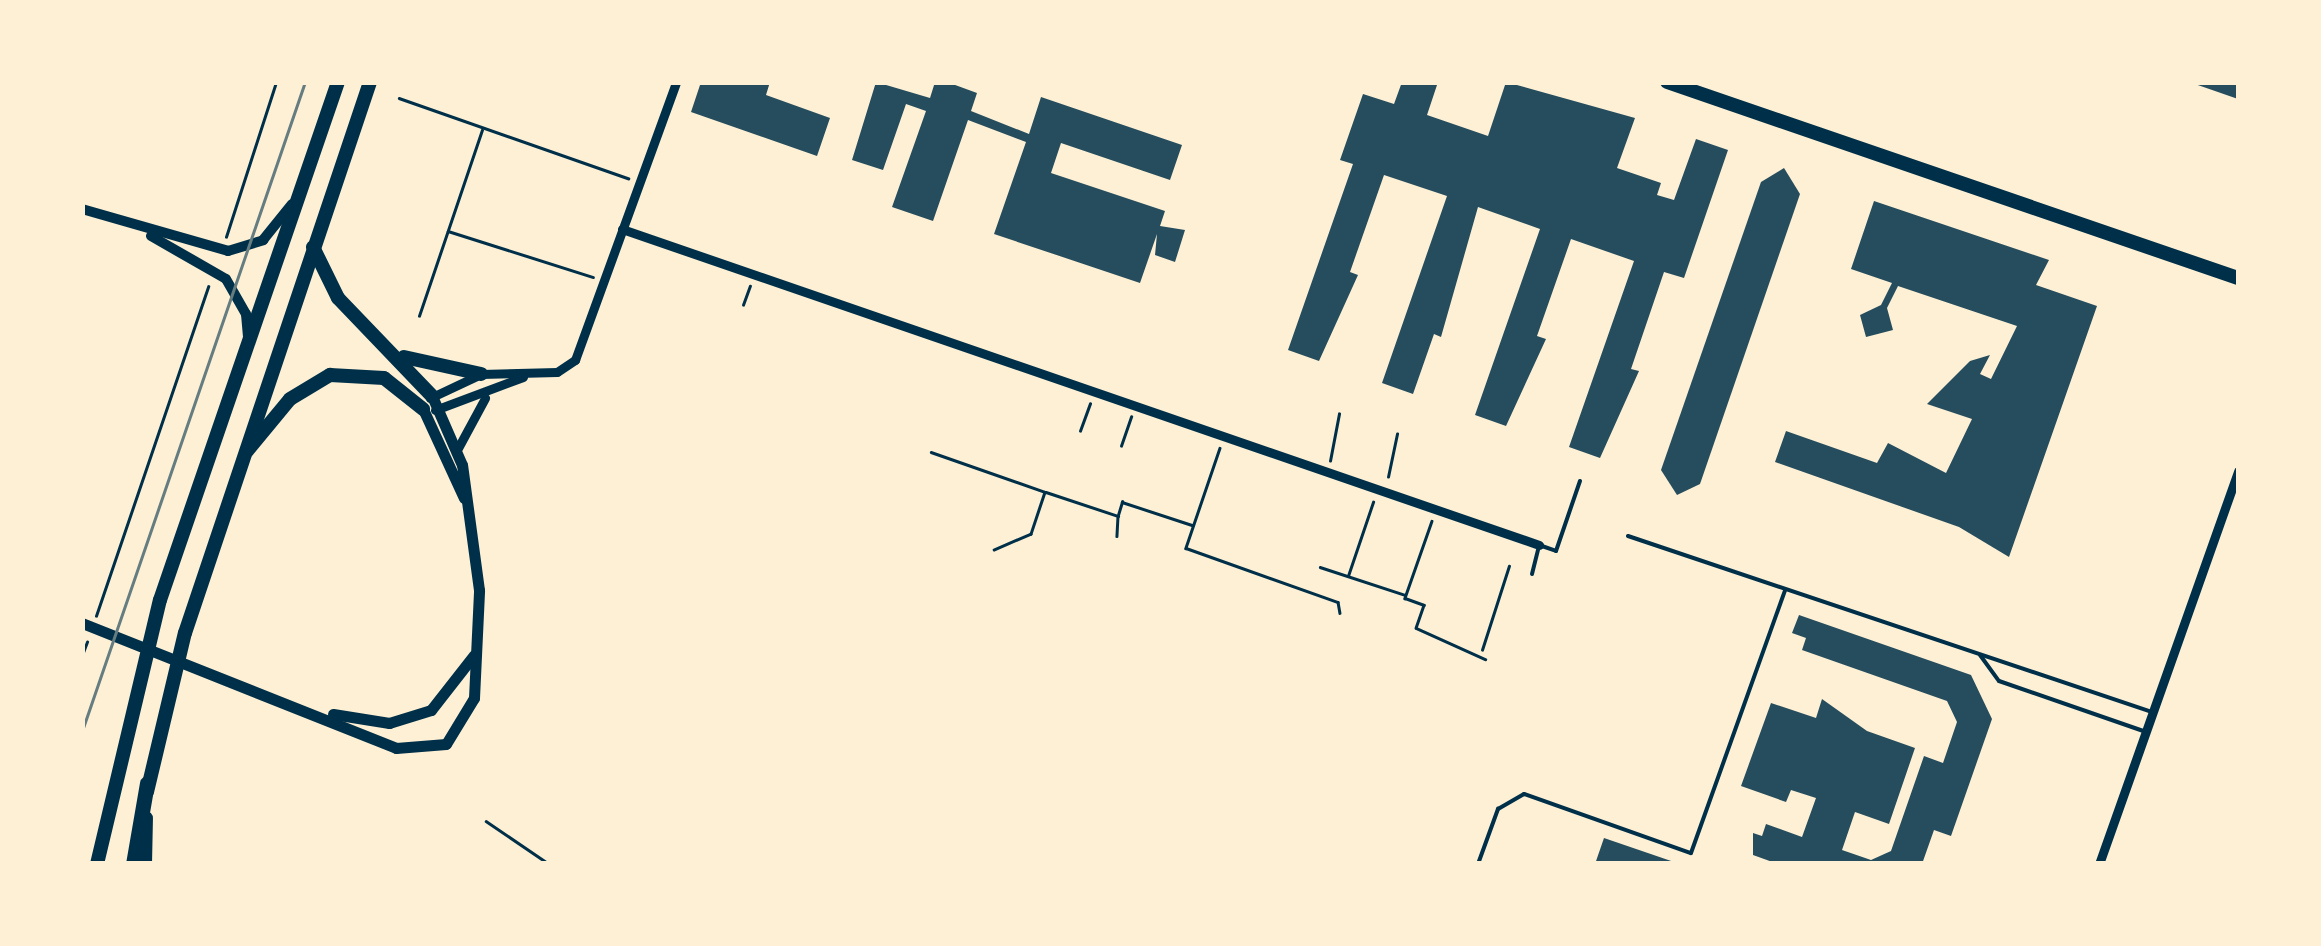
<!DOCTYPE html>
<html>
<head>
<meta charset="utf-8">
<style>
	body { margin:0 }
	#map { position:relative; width:2321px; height:946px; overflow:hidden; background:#fdf0d5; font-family:Quicksand,sans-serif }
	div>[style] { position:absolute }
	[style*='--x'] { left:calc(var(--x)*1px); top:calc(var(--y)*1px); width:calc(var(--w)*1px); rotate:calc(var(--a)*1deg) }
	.building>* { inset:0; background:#264d5e }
	.path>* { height:2.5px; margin:-1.25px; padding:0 1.25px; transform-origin:1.25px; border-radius:1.25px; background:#003049 }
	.service>* { height:4px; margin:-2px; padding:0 2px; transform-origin:2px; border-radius:2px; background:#003049 }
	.minor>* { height:9px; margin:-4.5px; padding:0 4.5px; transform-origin:4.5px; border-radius:4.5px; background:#003049 }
	.tertiary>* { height:10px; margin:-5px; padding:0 5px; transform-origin:5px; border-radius:5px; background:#003049 }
	.secondary>* { height:11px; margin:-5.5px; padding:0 5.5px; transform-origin:5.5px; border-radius:5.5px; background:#003049 }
	.primary>* { height:14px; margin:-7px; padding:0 7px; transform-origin:7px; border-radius:7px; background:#003049 }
	.motorway>* { height:15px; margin:-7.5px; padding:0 7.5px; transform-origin:7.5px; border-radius:7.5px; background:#003049 }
	.tram>* { height:2.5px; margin:-1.25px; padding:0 1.25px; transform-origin:1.25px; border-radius:1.25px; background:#657d81 }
	span { translate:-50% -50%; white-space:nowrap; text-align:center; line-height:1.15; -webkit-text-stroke:8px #fdf0d5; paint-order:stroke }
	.frame { position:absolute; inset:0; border:85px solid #fdf0d5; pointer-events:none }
</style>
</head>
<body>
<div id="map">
	<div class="building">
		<i style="clip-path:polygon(701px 82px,770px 82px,766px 95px,830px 118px,817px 156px,691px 112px)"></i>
		<i style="clip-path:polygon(876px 82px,930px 98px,935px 82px,947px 82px,977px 93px,971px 111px,1029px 134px,1041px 97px,1182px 145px,1170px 180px,1061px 143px,1051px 173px,1165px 211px,1160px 226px,1185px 230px,1175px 262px,1155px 255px,1157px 234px,1140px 283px,994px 234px,1026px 142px,968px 120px,933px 221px,892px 207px,926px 111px,906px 104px,883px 170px,852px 160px)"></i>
		<i style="clip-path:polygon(1402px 82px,1438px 82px,1427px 115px,1488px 136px,1506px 82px,1635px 118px,1617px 168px,1661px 183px,1657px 195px,1674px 200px,1696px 139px,1728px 150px,1684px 278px,1664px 272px,1631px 369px,1639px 371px,1600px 458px,1569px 447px,1634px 261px,1571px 239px,1537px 336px,1546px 339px,1506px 426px,1475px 415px,1540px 229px,1478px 207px,1441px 337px,1434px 334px,1413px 394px,1382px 383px,1447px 196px,1384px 175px,1350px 272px,1358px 275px,1319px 361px,1288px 350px,1353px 164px,1340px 160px,1363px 94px,1394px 104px)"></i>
		<i style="clip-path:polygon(2192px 82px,2238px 82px,2238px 99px,2192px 83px)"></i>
		<i style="clip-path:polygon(1784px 168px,1800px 194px,1700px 484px,1677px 495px,1661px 470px,1761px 182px)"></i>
		<i style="clip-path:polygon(1874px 201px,2049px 260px,2036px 285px,2097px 306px,2009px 557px,1959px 527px,1775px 462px,1786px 431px,1877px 463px,1888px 443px,1946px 473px,1972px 419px,1927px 404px,1970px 361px,1990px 355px,1980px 374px,1991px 379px,2017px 326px,1898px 286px,1887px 308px,1893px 330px,1866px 337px,1860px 315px,1881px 305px,1892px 283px,1851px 269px)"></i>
		<i style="clip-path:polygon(1799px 615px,1971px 675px,1992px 719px,1951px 836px,1934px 830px,1922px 864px,1778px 864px,1753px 855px,1753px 833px,1762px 836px,1766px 824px,1802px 837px,1816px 798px,1791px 790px,1786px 802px,1741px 786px,1771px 703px,1816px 718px,1822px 699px,1867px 731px,1915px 748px,1889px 824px,1855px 812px,1842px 850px,1871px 860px,1891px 851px,1924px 756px,1943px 763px,1957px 722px,1947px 701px,1802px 650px,1806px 638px,1792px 633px)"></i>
		<i style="clip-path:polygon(1604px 838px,1677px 863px,1677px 864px,1595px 864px)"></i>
	</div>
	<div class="path">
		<i style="--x:399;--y:98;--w:243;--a:19.3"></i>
		<i style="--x:448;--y:231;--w:152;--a:17.6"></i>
		<i style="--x:226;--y:237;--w:163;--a:-72.1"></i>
		<i style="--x:743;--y:305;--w:20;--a:-70"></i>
		<i style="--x:419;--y:316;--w:196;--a:-71.3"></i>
		<i style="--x:1080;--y:431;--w:29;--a:-70"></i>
		<i style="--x:1121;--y:446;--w:31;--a:-71"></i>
		<i style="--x:1220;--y:448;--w:106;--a:108.8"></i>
		<i style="--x:1186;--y:548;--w:161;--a:19.6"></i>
		<i style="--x:1338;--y:602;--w:11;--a:80"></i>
		<i style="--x:931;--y:452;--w:121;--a:19.3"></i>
		<i style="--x:1045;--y:492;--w:44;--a:108.4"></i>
		<i style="--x:1031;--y:534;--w:40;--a:156.6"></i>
		<i style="--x:1330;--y:461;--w:48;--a:-79.2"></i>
		<i style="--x:1388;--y:477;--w:44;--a:-78.2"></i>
		<i style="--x:1046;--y:492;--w:76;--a:18.4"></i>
		<i style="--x:1118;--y:516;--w:20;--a:93"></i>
		<i style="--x:1118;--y:515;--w:14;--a:-73"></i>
		<i style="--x:1122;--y:502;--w:74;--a:18.2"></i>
		<i style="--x:1432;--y:521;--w:82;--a:109.3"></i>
		<i style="--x:1405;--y:598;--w:20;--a:20"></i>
		<i style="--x:1424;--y:605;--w:24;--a:109"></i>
		<i style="--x:1416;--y:628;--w:76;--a:24.2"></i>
		<i style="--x:1320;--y:567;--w:89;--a:18.2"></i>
		<i style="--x:1348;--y:576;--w:78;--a:-71.3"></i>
		<i style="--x:96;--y:616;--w:348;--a:-71.2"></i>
		<i style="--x:1482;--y:650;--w:88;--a:-72.2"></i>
		<i style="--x:82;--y:655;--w:14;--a:-69"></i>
		<i style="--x:486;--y:821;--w:76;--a:34.3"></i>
	</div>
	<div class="service">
		<i style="--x:1628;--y:536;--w:550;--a:18.57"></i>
		<i style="--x:1532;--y:574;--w:30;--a:-76"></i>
		<i style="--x:1539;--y:545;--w:18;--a:19"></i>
		<i style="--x:1556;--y:551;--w:74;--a:-71.1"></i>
		<i style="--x:1980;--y:655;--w:32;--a:54"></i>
		<i style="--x:1999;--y:681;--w:152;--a:19.1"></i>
		<i style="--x:1478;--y:864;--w:59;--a:-70"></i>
		<i style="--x:1498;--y:809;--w:30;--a:-30"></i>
		<i style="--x:1524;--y:794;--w:177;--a:19.5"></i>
		<i style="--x:1691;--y:853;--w:279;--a:-70.3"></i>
	</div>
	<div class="minor">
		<i style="--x:622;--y:229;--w:970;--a:19.01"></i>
		<i style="--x:430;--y:398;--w:56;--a:-25.2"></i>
		<i style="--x:481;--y:374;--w:76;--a:-1.5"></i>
		<i style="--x:557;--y:372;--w:22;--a:-34"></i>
		<i style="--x:575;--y:360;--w:296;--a:-70"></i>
		<i style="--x:435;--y:410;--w:94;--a:-20.6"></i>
		<i style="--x:458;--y:448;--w:57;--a:-61.6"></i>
		<i style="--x:2099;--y:864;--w:417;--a:-70.5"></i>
	</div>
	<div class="tertiary">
		<i style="--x:82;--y:209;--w:152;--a:16"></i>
		<i style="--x:228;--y:251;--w:37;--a:-17"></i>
		<i style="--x:263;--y:240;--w:46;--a:-51.1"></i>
		<i style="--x:151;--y:236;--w:86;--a:29.8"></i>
		<i style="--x:226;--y:279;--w:40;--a:60.3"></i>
		<i style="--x:246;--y:314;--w:25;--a:85"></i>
	</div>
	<div class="secondary">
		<i style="--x:423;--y:409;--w:98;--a:65.3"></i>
		<i style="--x:82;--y:623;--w:338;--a:21.7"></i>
		<i style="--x:396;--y:748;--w:50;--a:-4.6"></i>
		<i style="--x:446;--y:744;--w:54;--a:-58.7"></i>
		<i style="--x:474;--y:698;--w:108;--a:-87.3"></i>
		<i style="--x:479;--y:590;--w:126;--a:-97.7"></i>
		<i style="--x:462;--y:465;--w:75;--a:-113.5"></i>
		<i style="--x:333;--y:714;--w:57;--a:9.1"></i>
		<i style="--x:389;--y:723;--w:44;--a:-17.2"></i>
		<i style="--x:431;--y:710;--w:70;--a:-52"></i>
	</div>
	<div class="primary">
		<i style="--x:1667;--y:82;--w:604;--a:18.95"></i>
		<i style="--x:313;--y:247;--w:57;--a:63.9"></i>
		<i style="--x:338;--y:298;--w:136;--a:46.2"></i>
		<i style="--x:404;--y:357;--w:79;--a:12.4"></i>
		<i style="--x:247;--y:451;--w:67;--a:-50.4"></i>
		<i style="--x:290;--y:399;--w:47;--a:-31"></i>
		<i style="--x:330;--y:375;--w:54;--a:3.2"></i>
		<i style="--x:384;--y:378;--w:50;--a:38.5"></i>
		<i style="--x:147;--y:792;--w:163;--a:-76.6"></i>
		<i style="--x:185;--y:633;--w:581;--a:-71.44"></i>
		<i style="--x:97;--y:864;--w:271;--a:-76.6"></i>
		<i style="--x:160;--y:600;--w:548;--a:-71.04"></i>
		<i style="--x:145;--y:864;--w:46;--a:-88.8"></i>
	</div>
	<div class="motorway">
		<i style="--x:133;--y:864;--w:82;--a:-80.2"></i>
	</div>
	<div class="tram">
		<i style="--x:82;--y:731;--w:686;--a:-71.04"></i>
	</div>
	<div class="frame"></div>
</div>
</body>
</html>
